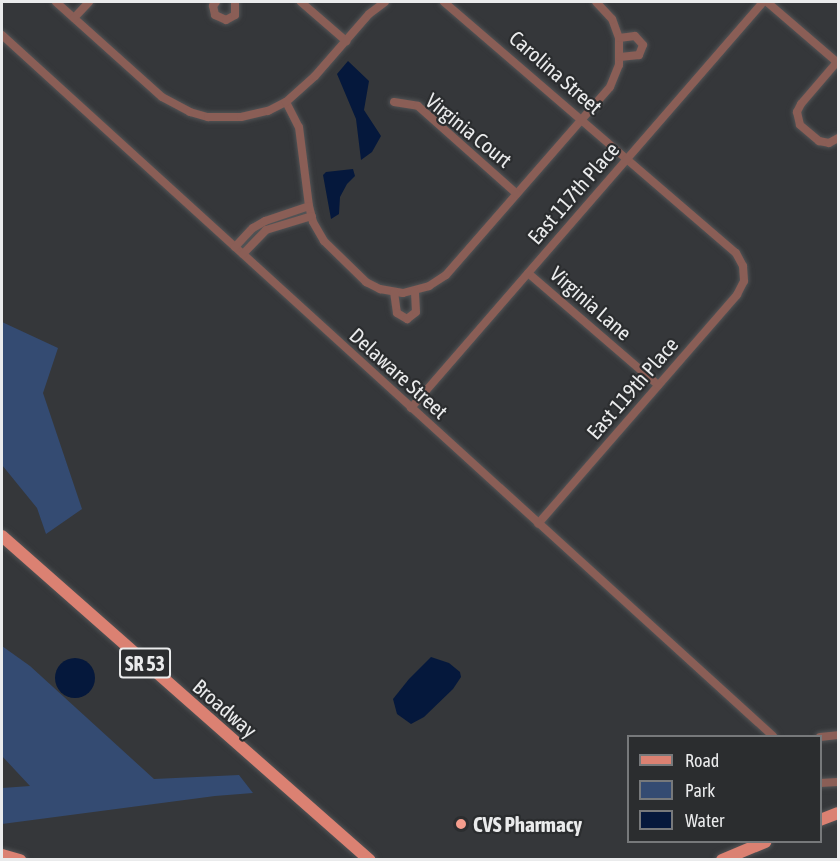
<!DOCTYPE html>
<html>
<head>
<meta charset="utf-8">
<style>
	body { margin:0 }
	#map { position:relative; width:840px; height:861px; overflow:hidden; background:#35373a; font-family:"Asap Condensed",sans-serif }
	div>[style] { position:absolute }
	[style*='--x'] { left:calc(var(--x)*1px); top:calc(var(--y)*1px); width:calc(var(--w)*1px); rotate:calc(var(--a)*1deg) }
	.green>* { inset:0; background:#344b72 }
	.water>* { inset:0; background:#05183c }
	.round { border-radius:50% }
	.roads { filter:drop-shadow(0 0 2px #525456) drop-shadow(0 0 2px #525456) }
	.street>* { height:8px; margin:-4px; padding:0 4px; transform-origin:4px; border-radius:4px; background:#8a5e56 }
	.primary>* { height:12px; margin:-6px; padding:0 6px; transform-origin:6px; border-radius:6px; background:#db8172 }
	.dots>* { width:16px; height:16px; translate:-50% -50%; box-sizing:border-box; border:3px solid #2b2d2f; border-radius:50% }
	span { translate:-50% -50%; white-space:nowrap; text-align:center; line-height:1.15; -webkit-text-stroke:4.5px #2b2d2f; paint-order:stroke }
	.shield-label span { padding:2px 4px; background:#2b2d2f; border:2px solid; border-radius:4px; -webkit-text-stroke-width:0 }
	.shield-label { font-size:20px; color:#eaebec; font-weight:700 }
	.street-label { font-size:21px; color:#eaebec }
	.poi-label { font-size:21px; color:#eaebec; font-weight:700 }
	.left { translate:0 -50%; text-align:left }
	.frame { position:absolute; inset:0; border:3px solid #eaebec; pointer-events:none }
	.legend { position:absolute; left:627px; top:735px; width:195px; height:108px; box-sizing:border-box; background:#2b2d2f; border:2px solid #77797b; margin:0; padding:8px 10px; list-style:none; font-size:18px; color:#eaebec }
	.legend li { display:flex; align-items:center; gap:12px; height:30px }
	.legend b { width:30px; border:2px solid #77797b }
</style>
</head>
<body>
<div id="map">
	<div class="green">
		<i style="clip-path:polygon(2px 322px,58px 348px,43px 393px,82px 509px,46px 534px,37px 508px,2px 465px)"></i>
		<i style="clip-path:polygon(2px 646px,30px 666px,154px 779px,239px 775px,253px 793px,215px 796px,2px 824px,2px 788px,30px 786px,2px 756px)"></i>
	</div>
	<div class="water">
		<i style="clip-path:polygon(348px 61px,369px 81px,364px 110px,381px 136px,372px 152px,361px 160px,356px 119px,337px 74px)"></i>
		<i style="clip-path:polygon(353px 169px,355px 176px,347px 184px,340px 197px,339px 214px,331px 219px,323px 175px,326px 172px)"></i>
		<i style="clip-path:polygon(431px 657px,449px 663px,460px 672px,461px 677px,453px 689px,424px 717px,411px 724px,397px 714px,393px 699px,409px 679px)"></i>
		<i class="round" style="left:55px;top:658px;width:40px;height:40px"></i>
	</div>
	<div class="roads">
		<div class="street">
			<i style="--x:56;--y:2;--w:142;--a:41.9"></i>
			<i style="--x:162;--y:97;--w:32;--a:28"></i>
			<i style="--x:190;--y:112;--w:19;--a:16"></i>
			<i style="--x:208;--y:117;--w:33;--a:0"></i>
			<i style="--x:241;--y:117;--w:28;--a:-13"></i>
			<i style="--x:268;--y:111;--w:20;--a:-27"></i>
			<i style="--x:286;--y:102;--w:28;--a:63"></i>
			<i style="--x:299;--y:127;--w:80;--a:82.8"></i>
			<i style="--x:309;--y:206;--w:16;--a:76"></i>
			<i style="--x:313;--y:222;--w:22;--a:60"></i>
			<i style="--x:324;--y:241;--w:59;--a:44.3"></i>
			<i style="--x:366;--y:282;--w:16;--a:27"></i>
			<i style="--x:380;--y:289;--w:23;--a:10"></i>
			<i style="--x:403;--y:293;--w:27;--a:-15"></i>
			<i style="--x:429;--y:286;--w:20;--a:-33"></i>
			<i style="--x:446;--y:275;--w:249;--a:-48.9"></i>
			<i style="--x:610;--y:87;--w:24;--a:-68"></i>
			<i style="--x:619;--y:65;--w:27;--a:-90"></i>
			<i style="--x:619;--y:38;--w:20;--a:-110"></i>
			<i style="--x:612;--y:19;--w:23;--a:-133"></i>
			<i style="--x:216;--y:2;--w:5;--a:127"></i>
			<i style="--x:213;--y:6;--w:9;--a:77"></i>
			<i style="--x:215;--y:15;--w:12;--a:24"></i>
			<i style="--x:226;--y:20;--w:10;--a:-29"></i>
			<i style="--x:235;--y:15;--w:13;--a:-90"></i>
			<i style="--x:301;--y:2;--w:60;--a:40.9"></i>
			<i style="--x:444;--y:2;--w:385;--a:40.7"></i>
			<i style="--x:736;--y:253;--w:15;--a:62"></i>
			<i style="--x:743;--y:266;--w:15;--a:86"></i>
			<i style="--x:744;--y:281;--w:16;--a:117"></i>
			<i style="--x:737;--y:295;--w:303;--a:131"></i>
			<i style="--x:767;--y:2;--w:94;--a:40.7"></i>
			<i style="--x:74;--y:18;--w:22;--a:-47"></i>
			<i style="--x:2;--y:35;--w:1042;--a:42.28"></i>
			<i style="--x:619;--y:38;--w:16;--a:-7"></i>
			<i style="--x:635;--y:36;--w:12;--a:48"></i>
			<i style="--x:643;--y:45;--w:11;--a:112"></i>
			<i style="--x:639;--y:55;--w:19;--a:174"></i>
			<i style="--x:837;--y:62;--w:55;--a:130.6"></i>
			<i style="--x:801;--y:104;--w:9;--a:117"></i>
			<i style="--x:797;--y:112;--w:13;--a:77"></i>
			<i style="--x:800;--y:125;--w:25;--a:40"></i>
			<i style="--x:819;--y:141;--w:10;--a:11"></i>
			<i style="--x:829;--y:143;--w:10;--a:-29"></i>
			<i style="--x:286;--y:102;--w:39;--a:-42"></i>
			<i style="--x:315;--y:76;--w:82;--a:-48.9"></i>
			<i style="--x:369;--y:14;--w:20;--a:-37"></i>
			<i style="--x:394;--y:102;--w:24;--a:9"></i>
			<i style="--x:418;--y:106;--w:132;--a:41.6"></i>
			<i style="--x:235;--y:247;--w:26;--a:-47"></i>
			<i style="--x:253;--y:228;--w:14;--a:-30"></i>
			<i style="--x:265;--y:221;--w:46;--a:-18.8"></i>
			<i style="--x:243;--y:254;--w:33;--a:-46"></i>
			<i style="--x:266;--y:230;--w:48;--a:-16.9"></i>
			<i style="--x:528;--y:273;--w:172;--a:40.7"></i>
			<i style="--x:394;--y:292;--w:21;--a:82"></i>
			<i style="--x:397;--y:313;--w:12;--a:31"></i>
			<i style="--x:407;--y:319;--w:11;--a:-38"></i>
			<i style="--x:416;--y:312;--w:21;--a:-93"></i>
			<i style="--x:411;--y:408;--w:537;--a:-49.07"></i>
			<i style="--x:820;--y:737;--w:18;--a:-6"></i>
			<i style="--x:820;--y:783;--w:18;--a:-3"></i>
		</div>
		<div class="primary">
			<i style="--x:2;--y:536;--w:490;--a:41.4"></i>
			<i style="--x:820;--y:820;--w:19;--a:-21"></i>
			<i style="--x:2;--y:855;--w:19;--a:16"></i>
			<i style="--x:722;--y:860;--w:47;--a:-22.7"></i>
		</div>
	</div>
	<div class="dots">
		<i style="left:461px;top:824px;background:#f59d8d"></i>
	</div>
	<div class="shield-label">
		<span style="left:145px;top:663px">SR 53</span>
	</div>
	<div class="street-label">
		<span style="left:556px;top:72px;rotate:41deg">Carolina Street</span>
		<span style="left:469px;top:130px;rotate:39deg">Virginia Court</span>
		<span style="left:573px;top:193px;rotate:-49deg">East 117th Place</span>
		<span style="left:591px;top:303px;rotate:41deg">Virginia Lane</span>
		<span style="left:399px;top:373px;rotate:42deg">Delaware Street</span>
		<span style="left:632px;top:388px;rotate:-49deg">East 119th Place</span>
		<span style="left:225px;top:708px;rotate:41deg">Broadway</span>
	</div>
	<div class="poi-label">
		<span class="left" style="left:473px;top:824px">CVS Pharmacy</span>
	</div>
	<div class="frame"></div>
	<ul class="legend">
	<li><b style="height:8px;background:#db8172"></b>Road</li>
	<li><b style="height:16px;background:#344b72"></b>Park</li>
	<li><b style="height:16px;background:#05183c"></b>Water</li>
	</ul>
</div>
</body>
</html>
